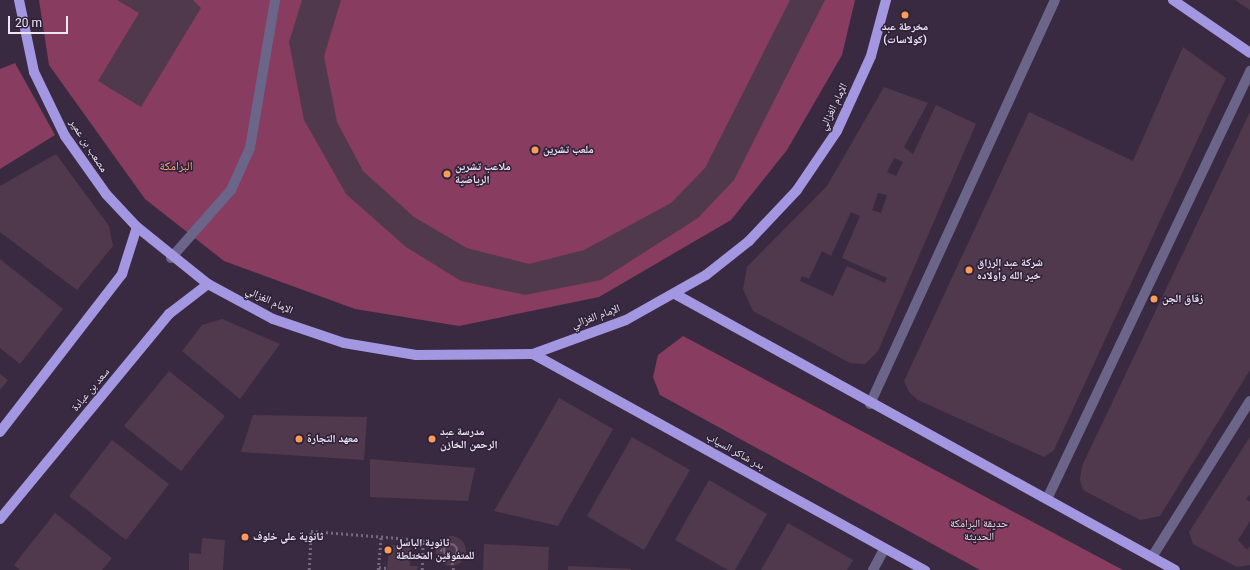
<!DOCTYPE html>
<html>
<head>
<meta charset="utf-8">
<style>
	body { margin:0 }
	#map { position:relative; width:1250px; height:570px; overflow:hidden; background:#392a42; font-family:Roboto,"Noto Naskh Arabic",sans-serif }
	div>[style] { position:absolute }
	[style*='--x'] { left:calc(var(--x)*1px); top:calc(var(--y)*1px); width:calc(var(--w)*1px); rotate:calc(var(--a)*1deg) }
	.green>* { inset:0; background:#883c5f }
	.building>* { inset:0; background:#51394d }
	.round { border-radius:50% }
	.path>* { height:2.5px; margin-top:-1.25px; transform-origin:0; background:repeating-linear-gradient(90deg,#75687d 0 2px,transparent 0 5px) }
	.path>.ring { margin:-1.25px; padding:0; box-sizing:content-box; background:none; border:2.5px solid #75687d; border-radius:50% }
	.minor>* { height:10px; margin:-5px; padding:0 5px; transform-origin:5px; border-radius:5px; background:#6b658a }
	.major>* { height:10px; margin:-5px; padding:0 5px; transform-origin:5px; border-radius:5px; background:#a397e1 }
	.dots>* { width:11px; height:11px; translate:-50% -50%; box-sizing:border-box; border:2px solid #2f2138; border-radius:50% }
	span { translate:-50% -50%; white-space:nowrap; text-align:center; line-height:1.15; -webkit-text-stroke:3px #2f2138; paint-order:stroke }
	.poi-label { font-size:11px; color:#eee5f5; font-weight:700 }
	.left { translate:0 -50%; text-align:left }
	.street-label { font-size:11px; color:#eee5f5 }
	.park-label { font-size:11px; color:#f5dbe5 }
	.neighbourhood-label { font-size:12px; color:#f2ae80 }
	.scale { position:absolute; left:8px; top:16px; width:60px; height:18px; box-sizing:border-box; border:2px solid #eee5f5; border-top:0; padding-left:5px; font-size:12px; line-height:14px; white-space:nowrap; color:#eee5f5; -webkit-text-stroke:3px #2f2138; paint-order:stroke }
</style>
</head>
<body>
<div id="map">
	<div class="green">
		<i style="clip-path:polygon(39px 0,855px 0,842px 55px,787px 150px,731px 220px,599px 297px,459px 326px,355px 309px,224px 261px,145px 199px,49px 65px)"></i>
		<i style="clip-path:polygon(15px 63px,55px 135px,0 169px,0 69px)"></i>
		<i style="clip-path:polygon(683px 336px,1123px 570px,980px 570px,660px 395px,653px 377px,658px 355px)"></i>
	</div>
	<div class="building">
		<i style="clip-path:polygon(117px 0,193px 0,201px 8px,141px 107px,98px 81px,139px 13px)"></i>
		<i style="clip-path:polygon(302px 0,341px 0,324px 56px,337px 122px,363px 171px,414px 217px,467px 248px,529px 264px,584px 250px,671px 203px,705px 168px,790px 0,825px 0,734px 180px,698px 218px,601px 280px,525px 295px,461px 281px,406px 247px,346px 194px,304px 120px,289px 42px)"></i>
		<i style="clip-path:polygon(1235px 0,1250px 0,1250px 10px)"></i>
		<i style="clip-path:polygon(1183px 47px,1226px 78px,1054px 450px,1044px 457px,918px 400px,909px 392px,904px 381px,1029px 112px,1133px 161px)"></i>
		<i style="clip-path:polygon(evenodd,884px 87px,928px 103px,904px 147px,913px 154px,936px 105px,976px 124px,878px 351px,865px 364px,850px 363px,753px 311px,743px 289px,747px 267px,827px 186px,884px 87px,894px 158px,903px 162px,896px 176px,887px 172px,894px 158px,884px 87px,878px 193px,887px 195px,881px 213px,872px 210px,878px 193px,884px 87px,851px 212px,860px 216px,842px 258px,887px 278px,885px 283px,847px 266px,833px 296px,800px 281px,802px 276px,809px 279px,822px 251px,831px 256px,851px 212px)"></i>
		<i style="clip-path:polygon(1250px 112px,1250px 370px,1160px 516px,1140px 520px,1083px 490px,1080px 480px,1082px 466px)"></i>
		<i style="clip-path:polygon(56px 154px,109px 226px,113px 246px,77px 290px,0 232px,0 186px)"></i>
		<i style="clip-path:polygon(0 259px,63px 309px,20px 364px,0 348px)"></i>
		<i style="clip-path:polygon(222px 319px,280px 344px,240px 399px,182px 351px,202px 325px)"></i>
		<i style="clip-path:polygon(169px 371px,225px 416px,181px 471px,124px 426px)"></i>
		<i style="clip-path:polygon(0 374px,8px 380px,0 390px)"></i>
		<i style="clip-path:polygon(559px 398px,613px 429px,558px 526px,494px 511px)"></i>
		<i style="clip-path:polygon(253px 415px,367px 417px,364px 460px,241px 452px)"></i>
		<i style="clip-path:polygon(632px 437px,690px 470px,644px 550px,587px 516px)"></i>
		<i style="clip-path:polygon(1250px 437px,1250px 495px,1246px 499px,1250px 502px,1250px 521px,1238px 540px,1247px 550px,1250px 546px,1250px 565px,1237px 567px,1193px 544px,1189px 532px)"></i>
		<i style="clip-path:polygon(112px 440px,169px 484px,126px 540px,69px 496px)"></i>
		<i style="clip-path:polygon(370px 459px,475px 468px,468px 501px,370px 497px)"></i>
		<i style="clip-path:polygon(709px 480px,767px 514px,735px 570px,728px 570px,675px 540px)"></i>
		<i style="clip-path:polygon(55px 513px,112px 558px,102px 570px,20px 570px,14px 565px)"></i>
		<i style="clip-path:polygon(788px 523px,853px 560px,847px 570px,761px 570px)"></i>
		<i class="round" style="left:436px;top:536px;width:30px;height:30px"></i>
		<i style="clip-path:polygon(202px 538px,225px 540px,223px 570px,189px 570px,189px 553px,201px 554px)"></i>
		<i style="clip-path:polygon(484px 544px,549px 547px,548px 570px,483px 570px)"></i>
		<i style="clip-path:polygon(389px 545px,411px 546px,410px 566px,418px 566px,417px 570px,387px 570px)"></i>
		<i style="clip-path:polygon(568px 566px,631px 569px,631px 570px,568px 570px)"></i>
	</div>
	<div class="path">
		<i class="ring" style="left:444px;top:544px;width:11.5px;height:11.5px"></i>
		<i style="--x:451;--y:558;--w:12;--a:76"></i>
		<i style="--x:379;--y:567;--w:8;--a:7"></i>
		<i style="--x:309;--y:570;--w:39;--a:-87"></i>
		<i style="--x:311;--y:531;--w:112;--a:4.6"></i>
		<i style="--x:423;--y:540;--w:24;--a:28"></i>
		<i style="--x:378;--y:570;--w:35;--a:-85"></i>
		<i style="--x:422;--y:570;--w:29;--a:-88"></i>
	</div>
	<div class="minor">
		<i style="--x:171;--y:258;--w:91;--a:-48.6"></i>
		<i style="--x:231;--y:190;--w:46;--a:-65.7"></i>
		<i style="--x:250;--y:148;--w:150;--a:-80.4"></i>
		<i style="--x:870;--y:404;--w:444;--a:-65.4"></i>
		<i style="--x:1047;--y:499;--w:474;--a:-64.6"></i>
		<i style="--x:1152;--y:557;--w:184;--a:-57.9"></i>
		<i style="--x:873;--y:570;--w:24;--a:-62"></i>
	</div>
	<div class="major">
		<i style="--x:19;--y:0;--w:74;--a:78.2"></i>
		<i style="--x:34;--y:72;--w:71;--a:64.2"></i>
		<i style="--x:65;--y:136;--w:71;--a:54.7"></i>
		<i style="--x:106;--y:194;--w:45;--a:46.8"></i>
		<i style="--x:137;--y:227;--w:91;--a:38.8"></i>
		<i style="--x:208;--y:284;--w:74;--a:28.3"></i>
		<i style="--x:273;--y:319;--w:75;--a:18.7"></i>
		<i style="--x:344;--y:343;--w:73;--a:9.5"></i>
		<i style="--x:416;--y:355;--w:117;--a:-0.5"></i>
		<i style="--x:533;--y:354;--w:99;--a:-20.1"></i>
		<i style="--x:626;--y:320;--w:92;--a:-29.4"></i>
		<i style="--x:706;--y:275;--w:55;--a:-38.3"></i>
		<i style="--x:749;--y:241;--w:70;--a:-46.7"></i>
		<i style="--x:797;--y:190;--w:71;--a:-55.9"></i>
		<i style="--x:837;--y:131;--w:82;--a:-65.6"></i>
		<i style="--x:871;--y:56;--w:58;--a:-75"></i>
		<i style="--x:1173;--y:0;--w:93;--a:34.5"></i>
		<i style="--x:675;--y:294;--w:571;--a:28.9"></i>
		<i style="--x:533;--y:354;--w:448;--a:28.9"></i>
		<i style="--x:0;--y:432;--w:200;--a:-52.3"></i>
		<i style="--x:122;--y:274;--w:49;--a:-72.3"></i>
		<i style="--x:0;--y:519;--w:266;--a:-50.5"></i>
		<i style="--x:169;--y:314;--w:49;--a:-37.6"></i>
	</div>
	<div class="dots">
		<i style="left:905px;top:15px;background:#fd9c55"></i>
		<i style="left:535px;top:150px;background:#fd9c55"></i>
		<i style="left:447px;top:174px;background:#fd9c55"></i>
		<i style="left:969px;top:270px;background:#fd9c55"></i>
		<i style="left:1154px;top:299px;background:#fd9c55"></i>
		<i style="left:299px;top:439px;background:#fd9c55"></i>
		<i style="left:432px;top:439px;background:#fd9c55"></i>
		<i style="left:245px;top:537px;background:#fd9c55"></i>
		<i style="left:388px;top:550px;background:#fd9c55"></i>
	</div>
	<div class="poi-label">
		<span style="left:905px;top:34px">مخرطة عبد<br>(كولاسات)</span>
		<span class="left" style="left:543px;top:150px">ملعب تشرين</span>
		<span class="left" style="left:455px;top:174px">ملاعب تشرين<br>الرياضية</span>
		<span class="left" style="left:977px;top:270px">شركة عبد الرزاق<br>خير الله وأولاده</span>
		<span class="left" style="left:1162px;top:299px">زقاق الجن</span>
		<span class="left" style="left:440px;top:439px">مدرسة عبد<br>الرحمن الخازن</span>
		<span class="left" style="left:307px;top:439px">معهد التجارة</span>
		<span class="left" style="left:253px;top:537px">ثانوية علي خلوف</span>
		<span class="left" style="left:396px;top:550px">ثانوية الباسل<br>للمتفوقين المختلطة</span>
	</div>
	<div class="street-label">
		<span style="left:834px;top:107px;rotate:-64deg">الإمام الغزالي</span>
		<span style="left:88px;top:146px;rotate:57deg">مصعب بن عمير</span>
		<span style="left:269px;top:301px;rotate:25deg">الإمام الغزالي</span>
		<span style="left:596px;top:317px;rotate:-20deg">الإمام الغزالي</span>
		<span style="left:91px;top:390px;rotate:-50deg">سعد بن عبادة</span>
		<span style="left:735px;top:452px;rotate:29deg">بدر شاكر السياب</span>
	</div>
	<div class="park-label">
		<span style="left:979px;top:531px">حديقة البرامكة<br>الحديثة</span>
	</div>
	<div class="neighbourhood-label">
		<span style="left:176px;top:167px">البرامكة</span>
	</div>
	<div class="scale">20 m</div>
</div>
</body>
</html>
